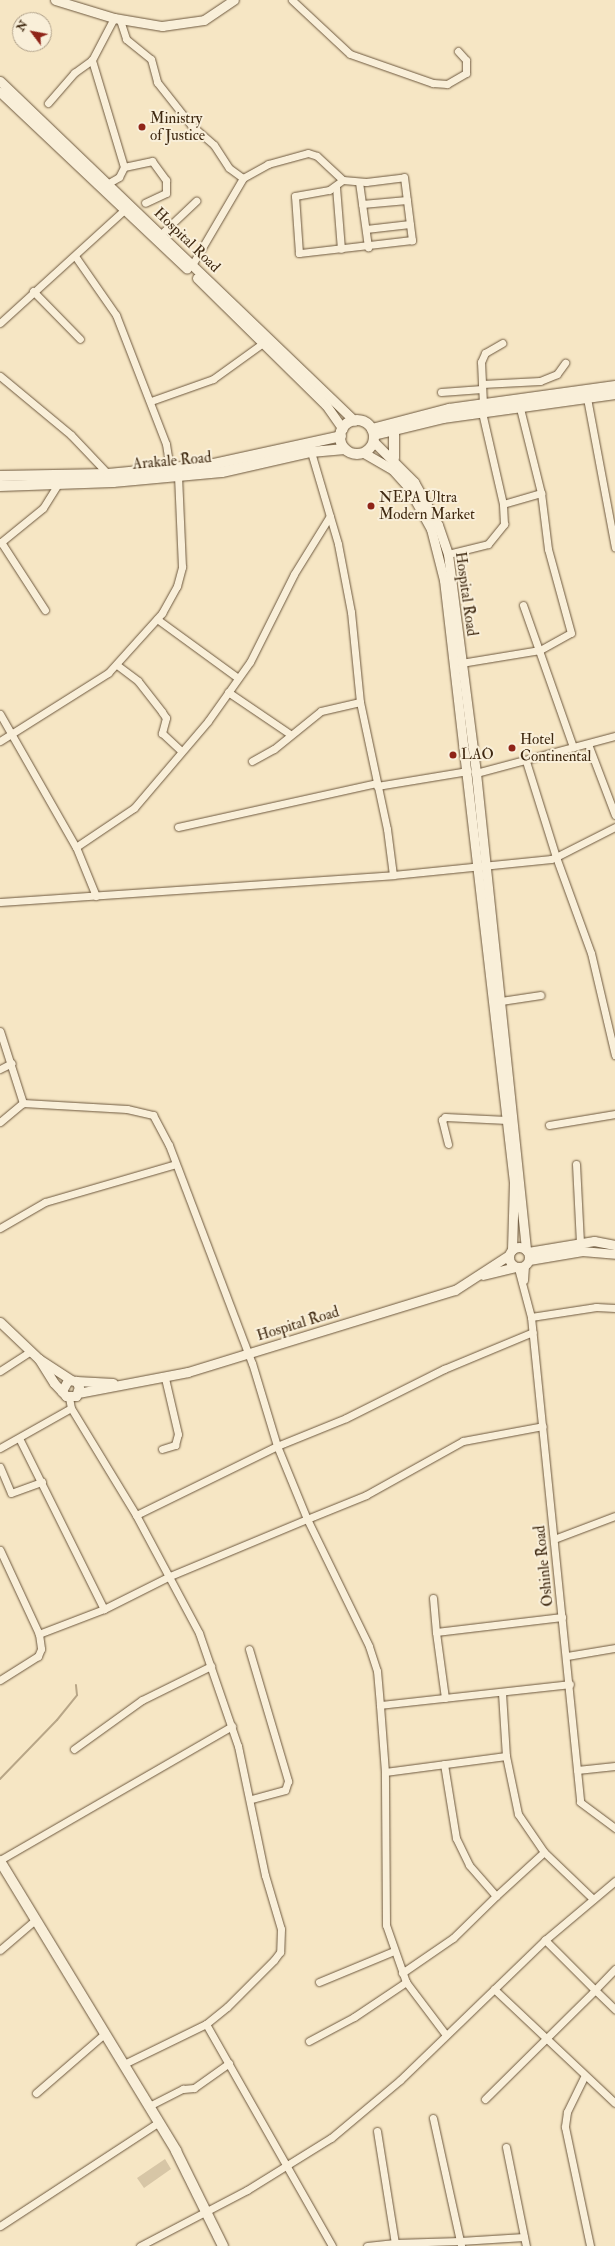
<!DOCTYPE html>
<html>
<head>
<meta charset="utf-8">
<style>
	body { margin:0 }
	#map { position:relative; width:615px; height:2246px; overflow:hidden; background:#f6e6c4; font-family:"IM FELL Double Pica",serif }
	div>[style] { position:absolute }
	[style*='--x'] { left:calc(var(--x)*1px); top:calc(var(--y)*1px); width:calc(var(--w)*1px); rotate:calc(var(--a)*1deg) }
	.green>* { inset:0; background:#d7c6a6 }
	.stream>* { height:2px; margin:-1px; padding:0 1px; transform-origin:1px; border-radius:1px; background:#b8a687 }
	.roads { filter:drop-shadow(0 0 1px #6d583e) drop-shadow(0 0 1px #6d583e) }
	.minor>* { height:7px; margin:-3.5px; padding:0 3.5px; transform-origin:3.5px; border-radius:3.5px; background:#f9efd9 }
	.tertiary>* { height:9px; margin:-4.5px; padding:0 4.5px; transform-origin:4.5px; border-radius:4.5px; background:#f9efd9 }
	.tertiary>.ring { margin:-4.5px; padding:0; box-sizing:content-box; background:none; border:9px solid #f9efd9; border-radius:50% }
	.secondary>* { height:10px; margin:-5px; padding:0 5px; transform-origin:5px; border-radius:5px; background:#f9efd9 }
	.secondary>.ring { margin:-5px; padding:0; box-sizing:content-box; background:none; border:10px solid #f9efd9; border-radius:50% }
	.dots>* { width:11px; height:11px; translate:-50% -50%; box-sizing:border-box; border:2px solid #f9efd9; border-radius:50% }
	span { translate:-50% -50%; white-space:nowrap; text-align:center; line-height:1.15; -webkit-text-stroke:4px #f9efd9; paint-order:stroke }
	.poi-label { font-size:15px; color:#3f2911 }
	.left { translate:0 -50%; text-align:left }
	.street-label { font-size:15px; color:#3f2911 }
	.north { position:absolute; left:12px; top:12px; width:40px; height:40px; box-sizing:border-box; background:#f9efd9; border:1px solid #afa089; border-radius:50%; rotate:302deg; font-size:11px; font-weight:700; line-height:16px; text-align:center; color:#3f2911 }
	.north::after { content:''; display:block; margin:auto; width:14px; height:18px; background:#8f2418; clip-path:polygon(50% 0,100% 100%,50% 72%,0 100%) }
</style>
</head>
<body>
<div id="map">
	<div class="green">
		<i style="clip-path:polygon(165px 2159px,171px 2169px,144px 2188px,137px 2178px)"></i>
	</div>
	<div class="stream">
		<i style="--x:0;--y:1779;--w:82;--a:-46"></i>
		<i style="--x:57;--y:1720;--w:32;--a:-51"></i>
		<i style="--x:77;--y:1695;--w:10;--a:-96"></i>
	</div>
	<div class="roads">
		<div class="minor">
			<i style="--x:292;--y:0;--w:79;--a:43"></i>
			<i style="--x:350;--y:54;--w:88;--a:19.3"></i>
			<i style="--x:433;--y:83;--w:14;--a:4"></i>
			<i style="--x:447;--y:84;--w:22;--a:-30"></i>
			<i style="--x:466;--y:73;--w:13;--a:-90"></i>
			<i style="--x:466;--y:60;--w:12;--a:-132"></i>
			<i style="--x:120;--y:20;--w:20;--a:72"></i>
			<i style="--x:126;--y:39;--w:32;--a:39"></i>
			<i style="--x:151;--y:59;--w:24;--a:75"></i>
			<i style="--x:157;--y:82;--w:55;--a:51.7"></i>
			<i style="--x:191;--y:125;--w:30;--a:41"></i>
			<i style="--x:214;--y:145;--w:27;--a:57"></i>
			<i style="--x:229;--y:168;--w:17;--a:36"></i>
			<i style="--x:48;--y:103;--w:40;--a:-49"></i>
			<i style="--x:74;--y:73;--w:22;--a:-36"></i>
			<i style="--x:124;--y:167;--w:29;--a:-12"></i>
			<i style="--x:152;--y:161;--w:24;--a:54"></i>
			<i style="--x:166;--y:180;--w:13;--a:90"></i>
			<i style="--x:166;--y:193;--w:23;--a:155"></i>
			<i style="--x:359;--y:182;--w:66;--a:82.1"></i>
			<i style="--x:107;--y:184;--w:14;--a:-30"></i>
			<i style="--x:119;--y:177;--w:11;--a:-63"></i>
			<i style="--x:124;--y:167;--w:112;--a:-106.7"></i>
			<i style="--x:92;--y:60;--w:47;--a:-62.4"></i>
			<i style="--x:336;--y:187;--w:62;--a:85.4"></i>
			<i style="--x:362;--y:204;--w:45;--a:-5.1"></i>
			<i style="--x:366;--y:229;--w:44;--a:-6.5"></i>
			<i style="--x:160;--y:235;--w:50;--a:-43.4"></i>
			<i style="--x:75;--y:256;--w:72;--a:55.2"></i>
			<i style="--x:116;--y:315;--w:138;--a:68.8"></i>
			<i style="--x:166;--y:444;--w:24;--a:81"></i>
			<i style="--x:192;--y:265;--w:101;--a:-59.6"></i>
			<i style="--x:243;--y:178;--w:29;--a:-29"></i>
			<i style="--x:268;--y:164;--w:41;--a:-15.4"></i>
			<i style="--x:308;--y:153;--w:9;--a:18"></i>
			<i style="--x:317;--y:156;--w:35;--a:43"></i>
			<i style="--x:343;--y:180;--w:23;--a:5"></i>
			<i style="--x:366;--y:182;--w:38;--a:-7"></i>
			<i style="--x:404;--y:177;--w:64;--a:82.8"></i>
			<i style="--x:412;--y:240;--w:114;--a:173.4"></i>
			<i style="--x:299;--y:253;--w:57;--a:-94"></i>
			<i style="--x:295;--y:196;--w:35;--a:-10"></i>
			<i style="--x:329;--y:190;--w:17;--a:-36"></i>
			<i style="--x:33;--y:291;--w:67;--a:45.6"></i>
			<i style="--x:0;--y:323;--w:168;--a:-42.3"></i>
			<i style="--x:0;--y:376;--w:92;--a:39.7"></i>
			<i style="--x:71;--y:435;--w:54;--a:46.5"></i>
			<i style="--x:482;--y:384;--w:58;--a:-3"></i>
			<i style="--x:540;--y:381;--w:18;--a:-22"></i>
			<i style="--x:557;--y:374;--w:14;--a:-54"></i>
			<i style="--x:441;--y:392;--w:41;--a:-4.2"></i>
			<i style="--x:587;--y:398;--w:152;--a:79.4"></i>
			<i style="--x:151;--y:401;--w:66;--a:-19.5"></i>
			<i style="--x:213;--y:379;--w:62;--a:-35.8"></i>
			<i style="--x:483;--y:404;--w:42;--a:-92.7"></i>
			<i style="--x:481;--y:362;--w:10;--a:-66"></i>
			<i style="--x:485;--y:353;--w:20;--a:-30"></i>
			<i style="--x:311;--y:452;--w:96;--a:73.6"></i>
			<i style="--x:338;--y:544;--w:69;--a:79.2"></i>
			<i style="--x:351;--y:612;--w:90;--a:84.3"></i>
			<i style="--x:360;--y:702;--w:130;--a:78"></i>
			<i style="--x:387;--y:829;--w:46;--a:82.6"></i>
			<i style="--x:503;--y:504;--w:40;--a:-16"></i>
			<i style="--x:1;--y:542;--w:81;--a:57.1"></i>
			<i style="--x:0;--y:543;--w:55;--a:-39.1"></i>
			<i style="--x:43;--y:508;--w:32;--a:-58"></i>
			<i style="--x:448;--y:554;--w:41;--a:-14"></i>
			<i style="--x:488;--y:544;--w:26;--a:-51"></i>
			<i style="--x:504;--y:524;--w:20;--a:-93"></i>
			<i style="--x:503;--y:504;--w:94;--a:-102.9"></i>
			<i style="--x:523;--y:605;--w:151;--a:70.6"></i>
			<i style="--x:157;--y:619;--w:100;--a:36.1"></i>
			<i style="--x:461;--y:663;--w:80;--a:-9.3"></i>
			<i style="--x:540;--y:650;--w:35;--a:-29"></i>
			<i style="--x:571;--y:633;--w:87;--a:-105.3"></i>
			<i style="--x:548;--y:549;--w:56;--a:-97.1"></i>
			<i style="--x:541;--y:493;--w:88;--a:-103.9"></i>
			<i style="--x:117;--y:665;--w:26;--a:37"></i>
			<i style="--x:138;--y:681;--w:39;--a:52"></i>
			<i style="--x:162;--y:712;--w:7;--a:56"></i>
			<i style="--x:166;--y:718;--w:16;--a:105"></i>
			<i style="--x:162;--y:733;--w:26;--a:43"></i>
			<i style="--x:228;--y:692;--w:75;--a:34.1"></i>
			<i style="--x:0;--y:714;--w:153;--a:60.3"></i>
			<i style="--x:76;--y:847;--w:53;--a:67.8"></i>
			<i style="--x:0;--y:741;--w:128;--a:-32.2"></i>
			<i style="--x:108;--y:673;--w:81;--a:-48"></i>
			<i style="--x:162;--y:613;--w:31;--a:-61"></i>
			<i style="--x:177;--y:586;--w:20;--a:-75"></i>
			<i style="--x:182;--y:567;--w:91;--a:-92.5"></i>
			<i style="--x:588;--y:744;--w:76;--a:69.2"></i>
			<i style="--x:252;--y:761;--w:25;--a:-29"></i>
			<i style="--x:274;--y:749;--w:60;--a:-39"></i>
			<i style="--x:321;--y:711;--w:40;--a:-13"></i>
			<i style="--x:476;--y:773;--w:144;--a:-14.9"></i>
			<i style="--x:377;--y:786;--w:92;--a:-9.4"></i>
			<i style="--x:178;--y:827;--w:203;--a:-12.5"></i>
			<i style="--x:615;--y:827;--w:66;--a:153"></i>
			<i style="--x:556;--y:857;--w:102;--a:70"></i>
			<i style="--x:591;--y:953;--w:105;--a:76.8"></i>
			<i style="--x:76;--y:847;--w:70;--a:-33.9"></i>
			<i style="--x:134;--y:808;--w:114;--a:-49.6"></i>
			<i style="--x:208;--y:721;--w:72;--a:-54.6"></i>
			<i style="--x:250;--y:662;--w:98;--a:-63.4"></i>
			<i style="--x:294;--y:574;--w:68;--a:-58.2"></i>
			<i style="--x:0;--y:902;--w:394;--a:-3.9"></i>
			<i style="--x:393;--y:875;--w:159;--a:-5.8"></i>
			<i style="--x:551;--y:859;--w:5;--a:-22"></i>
			<i style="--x:556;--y:857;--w:101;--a:-107.4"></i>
			<i style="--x:501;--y:1001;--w:40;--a:-8.5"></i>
			<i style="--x:0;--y:1031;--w:76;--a:72.3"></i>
			<i style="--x:0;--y:1069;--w:13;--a:-27"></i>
			<i style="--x:0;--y:1122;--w:30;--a:-40"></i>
			<i style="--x:23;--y:1103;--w:104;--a:3.3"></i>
			<i style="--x:127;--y:1109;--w:27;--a:13"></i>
			<i style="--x:153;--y:1115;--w:34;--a:62"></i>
			<i style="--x:169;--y:1145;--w:233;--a:69.2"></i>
			<i style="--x:252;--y:1363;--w:87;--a:73.2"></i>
			<i style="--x:277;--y:1446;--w:157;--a:153.9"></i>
			<i style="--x:549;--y:1125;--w:67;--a:-9.5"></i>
			<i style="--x:448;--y:1144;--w:25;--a:-104"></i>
			<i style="--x:442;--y:1120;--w:4;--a:-45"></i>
			<i style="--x:445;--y:1117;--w:62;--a:2.8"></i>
			<i style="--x:576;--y:1164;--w:79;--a:87.1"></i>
			<i style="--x:0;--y:1228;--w:52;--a:-30"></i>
			<i style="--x:45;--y:1202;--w:136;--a:-16.2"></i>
			<i style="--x:518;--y:1268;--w:51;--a:75.1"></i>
			<i style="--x:531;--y:1317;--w:487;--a:84.2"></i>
			<i style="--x:580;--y:1802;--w:44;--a:36.6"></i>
			<i style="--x:524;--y:1280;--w:14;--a:-86"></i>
			<i style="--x:531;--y:1317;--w:66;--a:-8.7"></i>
			<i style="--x:596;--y:1307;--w:19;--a:3"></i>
			<i style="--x:0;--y:1371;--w:37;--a:-33"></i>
			<i style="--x:69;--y:1397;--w:11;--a:80"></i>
			<i style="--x:71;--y:1408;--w:125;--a:58.7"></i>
			<i style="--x:136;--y:1515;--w:134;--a:61.9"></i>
			<i style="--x:199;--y:1633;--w:120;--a:71"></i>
			<i style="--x:238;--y:1746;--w:132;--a:78.2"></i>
			<i style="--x:265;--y:1875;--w:56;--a:73.5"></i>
			<i style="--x:281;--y:1929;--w:23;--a:92"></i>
			<i style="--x:280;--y:1952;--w:10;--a:127"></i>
			<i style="--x:274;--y:1960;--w:66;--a:135"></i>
			<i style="--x:227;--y:2007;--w:27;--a:141"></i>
			<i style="--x:206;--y:2024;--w:91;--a:154"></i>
			<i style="--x:19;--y:1438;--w:191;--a:63.6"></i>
			<i style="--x:104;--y:1609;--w:70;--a:159"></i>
			<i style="--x:0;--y:1448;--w:81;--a:-29.4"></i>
			<i style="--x:162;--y:1449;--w:14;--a:-17"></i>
			<i style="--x:175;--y:1445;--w:11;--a:-75"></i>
			<i style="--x:178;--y:1434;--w:57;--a:-103.1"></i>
			<i style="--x:0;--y:1467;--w:28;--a:67"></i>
			<i style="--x:11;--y:1493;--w:33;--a:-20"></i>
			<i style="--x:554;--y:1539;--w:65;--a:-20.7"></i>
			<i style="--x:0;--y:1550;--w:93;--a:65.1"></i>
			<i style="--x:39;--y:1634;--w:15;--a:82"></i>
			<i style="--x:41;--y:1649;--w:8;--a:113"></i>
			<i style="--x:38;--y:1656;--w:45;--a:147.7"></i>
			<i style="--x:433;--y:1598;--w:34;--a:85"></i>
			<i style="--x:104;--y:1609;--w:74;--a:-26.6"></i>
			<i style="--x:170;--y:1576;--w:148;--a:-22.6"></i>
			<i style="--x:307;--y:1519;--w:79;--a:-112.3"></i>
			<i style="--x:277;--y:1446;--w:74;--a:-22.1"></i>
			<i style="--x:346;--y:1418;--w:110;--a:-26.6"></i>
			<i style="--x:444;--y:1369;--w:96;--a:-22.6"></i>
			<i style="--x:249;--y:1649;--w:138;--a:73.5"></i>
			<i style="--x:288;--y:1781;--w:9;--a:108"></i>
			<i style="--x:285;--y:1790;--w:34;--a:165"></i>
			<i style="--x:567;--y:1656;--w:49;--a:-9.5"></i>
			<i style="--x:502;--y:1693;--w:63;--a:86.4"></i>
			<i style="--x:506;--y:1756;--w:59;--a:78.3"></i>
			<i style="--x:518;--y:1814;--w:46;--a:55.6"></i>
			<i style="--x:544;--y:1852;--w:68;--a:43.8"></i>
			<i style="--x:445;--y:1698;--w:67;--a:-97.8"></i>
			<i style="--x:436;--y:1632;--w:127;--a:-6.8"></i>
			<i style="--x:380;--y:1705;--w:34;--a:-95"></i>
			<i style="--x:377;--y:1671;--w:26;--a:-108"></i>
			<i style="--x:369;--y:1646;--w:141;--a:-116"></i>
			<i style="--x:307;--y:1519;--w:64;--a:-22.1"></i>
			<i style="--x:366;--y:1495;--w:111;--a:-29.1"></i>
			<i style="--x:463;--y:1441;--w:81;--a:-10.6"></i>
			<i style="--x:74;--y:1749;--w:84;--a:-35.8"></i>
			<i style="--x:142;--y:1700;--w:77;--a:-26.2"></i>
			<i style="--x:444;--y:1764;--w:75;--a:80.8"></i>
			<i style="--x:456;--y:1838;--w:30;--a:64"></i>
			<i style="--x:469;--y:1865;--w:41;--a:48.9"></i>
			<i style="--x:496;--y:1896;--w:65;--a:-42.5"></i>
			<i style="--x:577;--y:1770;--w:38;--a:-6"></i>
			<i style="--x:385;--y:1772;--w:122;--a:-7.5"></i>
			<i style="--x:0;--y:1860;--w:268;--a:-30"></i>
			<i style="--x:0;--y:1950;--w:46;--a:-40.6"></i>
			<i style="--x:615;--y:1969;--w:29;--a:134"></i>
			<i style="--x:595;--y:1990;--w:28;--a:44"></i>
			<i style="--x:402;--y:1973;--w:62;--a:-34.5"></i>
			<i style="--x:453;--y:1938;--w:60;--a:-44.3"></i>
			<i style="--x:319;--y:1982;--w:81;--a:-22.5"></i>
			<i style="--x:406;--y:1982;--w:66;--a:53"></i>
			<i style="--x:494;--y:1989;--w:166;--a:43.3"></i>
			<i style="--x:206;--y:2024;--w:255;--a:60.4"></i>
			<i style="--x:309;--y:2041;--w:51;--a:-28.1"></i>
			<i style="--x:354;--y:2017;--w:63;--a:-33.9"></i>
			<i style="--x:406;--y:1982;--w:60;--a:-109.3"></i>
			<i style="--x:386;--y:1925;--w:153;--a:-90.4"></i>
			<i style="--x:385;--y:1772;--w:67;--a:-94.3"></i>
			<i style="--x:380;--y:1705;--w:191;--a:-6.3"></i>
			<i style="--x:584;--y:2077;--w:39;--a:116"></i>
			<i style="--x:567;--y:2112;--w:15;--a:98"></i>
			<i style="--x:565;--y:2127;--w:122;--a:78.1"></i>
			<i style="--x:36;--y:2093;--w:90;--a:-40.9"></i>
			<i style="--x:485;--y:2099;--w:155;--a:-44.7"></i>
			<i style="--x:595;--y:1990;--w:71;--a:-135"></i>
			<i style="--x:149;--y:2106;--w:38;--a:-27"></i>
			<i style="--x:183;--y:2089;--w:11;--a:-5"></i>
			<i style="--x:194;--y:2088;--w:43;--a:-35.5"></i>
			<i style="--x:377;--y:2131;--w:113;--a:80.9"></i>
			<i style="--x:395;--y:2243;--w:65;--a:-1.8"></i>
			<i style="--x:460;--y:2241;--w:126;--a:-102.4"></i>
			<i style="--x:506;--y:2147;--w:101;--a:78.6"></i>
			<i style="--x:0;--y:2226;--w:190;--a:-33.2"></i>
			<i style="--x:461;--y:2245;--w:4;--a:-104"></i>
			<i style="--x:460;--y:2241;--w:64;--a:-3.6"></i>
			<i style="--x:140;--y:2246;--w:121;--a:-27.6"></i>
			<i style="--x:247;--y:2190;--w:99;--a:-31.8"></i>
			<i style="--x:331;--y:2138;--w:90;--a:-40"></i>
			<i style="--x:400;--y:2080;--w:202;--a:-44"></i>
			<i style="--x:545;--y:1940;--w:92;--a:-40.1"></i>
			<i style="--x:367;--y:2246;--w:28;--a:-6"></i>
		</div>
		<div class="tertiary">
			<i style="--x:55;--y:0;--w:62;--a:17"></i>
			<i style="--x:114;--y:18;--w:49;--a:9.5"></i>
			<i style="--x:162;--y:26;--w:42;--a:-8.1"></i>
			<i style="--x:204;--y:20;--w:36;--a:-34"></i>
			<i style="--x:0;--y:81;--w:491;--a:43.8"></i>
			<i style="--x:0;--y:92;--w:257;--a:43.4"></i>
			<i style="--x:197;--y:278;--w:181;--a:44.6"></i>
			<i style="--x:326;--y:405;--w:29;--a:55"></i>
			<i style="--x:374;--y:442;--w:57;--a:45"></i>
			<i style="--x:414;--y:482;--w:49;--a:60.8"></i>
			<i style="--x:438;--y:525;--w:31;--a:71"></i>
			<i style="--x:448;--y:554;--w:221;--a:82.7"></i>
			<i style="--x:476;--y:773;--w:480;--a:84"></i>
			<i style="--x:364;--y:453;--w:32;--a:30"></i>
			<i style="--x:392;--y:469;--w:24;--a:48"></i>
			<i style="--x:408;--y:487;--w:48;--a:61.3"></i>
			<i style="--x:431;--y:529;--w:53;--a:75.7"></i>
			<i style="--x:444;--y:580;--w:606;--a:83.37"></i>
			<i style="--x:514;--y:1182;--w:68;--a:91.7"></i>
			<i class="ring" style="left:509px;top:1247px;width:11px;height:11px"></i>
			<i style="--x:528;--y:1252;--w:67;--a:-9.5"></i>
			<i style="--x:594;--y:1241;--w:21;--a:11"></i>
			<i style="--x:529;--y:1260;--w:54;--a:-9.6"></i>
			<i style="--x:582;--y:1251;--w:33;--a:5"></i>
			<i style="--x:483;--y:1275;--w:33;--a:-14"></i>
			<i style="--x:0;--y:1322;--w:54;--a:43.5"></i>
			<i style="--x:39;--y:1359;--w:38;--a:33"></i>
			<i style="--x:39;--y:1359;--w:28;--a:58"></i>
			<i style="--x:54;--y:1383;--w:18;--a:47"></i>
			<i style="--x:66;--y:1396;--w:10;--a:0"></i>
			<i style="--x:76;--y:1396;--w:9;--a:-72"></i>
			<i style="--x:79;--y:1387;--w:7;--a:-117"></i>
			<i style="--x:76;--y:1381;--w:8;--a:-173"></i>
			<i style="--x:68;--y:1380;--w:13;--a:119"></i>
			<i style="--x:76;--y:1381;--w:37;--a:3"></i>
			<i style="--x:78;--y:1393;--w:112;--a:-10.8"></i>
			<i style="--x:188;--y:1372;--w:279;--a:-17.1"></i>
			<i style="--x:455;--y:1290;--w:64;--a:-32.9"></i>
		</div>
		<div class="secondary">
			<i class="ring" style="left:340px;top:420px;width:24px;height:24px"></i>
			<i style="--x:372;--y:429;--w:80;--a:-14.6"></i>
			<i style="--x:449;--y:409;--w:168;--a:-7.9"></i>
			<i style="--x:394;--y:430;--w:28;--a:90"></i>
			<i style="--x:374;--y:435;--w:71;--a:-13.8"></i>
			<i style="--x:443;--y:418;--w:174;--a:-7.9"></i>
			<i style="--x:0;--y:476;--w:108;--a:-1.1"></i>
			<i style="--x:108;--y:474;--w:106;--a:-5.4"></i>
			<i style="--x:214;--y:464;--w:130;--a:-12.4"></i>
			<i style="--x:0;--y:486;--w:113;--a:-2"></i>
			<i style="--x:113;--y:482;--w:109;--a:-5.2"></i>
			<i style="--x:222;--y:472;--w:91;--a:-12.7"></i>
			<i style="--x:311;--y:452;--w:34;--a:-5"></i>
			<i style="--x:0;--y:1861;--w:339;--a:58.7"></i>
			<i style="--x:176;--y:2151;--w:106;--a:63.7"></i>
		</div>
	</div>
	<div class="dots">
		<i style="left:142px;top:127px;background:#8f2418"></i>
		<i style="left:371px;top:506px;background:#8f2418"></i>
		<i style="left:512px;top:748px;background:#8f2418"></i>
		<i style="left:453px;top:755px;background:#8f2418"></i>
	</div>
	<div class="poi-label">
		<span class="left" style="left:150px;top:127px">Ministry<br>of Justice</span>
		<span class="left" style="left:379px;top:506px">NEPA Ultra<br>Modern Market</span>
		<span class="left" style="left:520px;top:748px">Hotel<br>Continental</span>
		<span class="left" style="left:461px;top:755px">LAO</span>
	</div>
	<div class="street-label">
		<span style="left:187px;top:240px;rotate:44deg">Hospital Road</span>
		<span style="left:172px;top:461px;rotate:-5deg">Arakale Road</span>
		<span style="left:466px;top:594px;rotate:82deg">Hospital Road</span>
		<span style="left:298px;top:1324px;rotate:-17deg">Hospital Road</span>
		<span style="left:544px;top:1566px;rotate:-96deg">Oshinle Road</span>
	</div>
	<div class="north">N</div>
</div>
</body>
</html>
